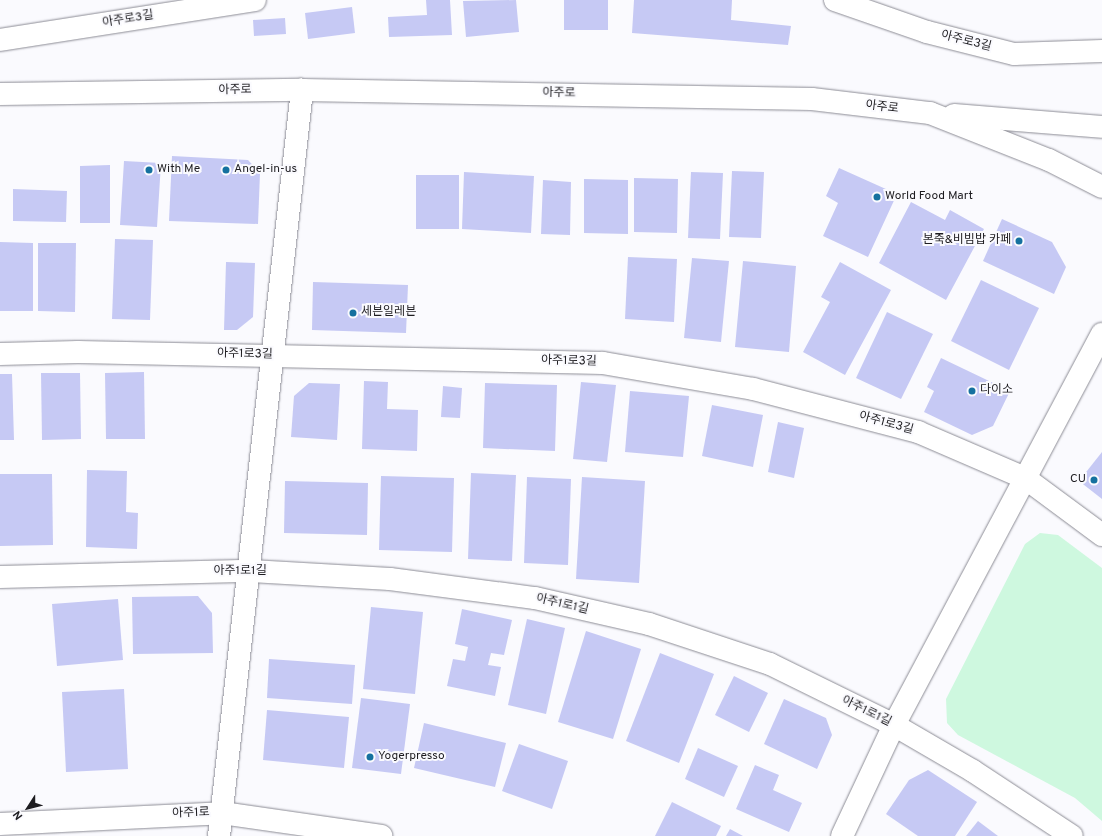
<!DOCTYPE html>
<html>
<head>
<meta charset="utf-8">
<style>
	body { margin:0 }
	#map { position:relative; width:1102px; height:836px; overflow:hidden; background:#fafafe; font-family:Overpass,"Noto Sans KR",sans-serif }
	div>[style] { position:absolute }
	[style*='--x'] { left:calc(var(--x)*1px); top:calc(var(--y)*1px); width:calc(var(--w)*1px); rotate:calc(var(--a)*1deg) }
	.green>* { inset:0; background:#cef8df }
	.building>* { inset:0; background:#c6c9f4 }
	.roads { filter:drop-shadow(0 0 1px #8c8c95) drop-shadow(0 0 1px #8c8c95) }
	.minor>* { height:22px; margin:-11px; padding:0 11px; transform-origin:11px; border-radius:11px; background:#fff }
	.tertiary>* { height:22px; margin:-11px; padding:0 11px; transform-origin:11px; border-radius:11px; background:#fff }
	.dots>* { width:11px; height:11px; translate:-50% -50%; box-sizing:border-box; border:2px solid #fafafe; border-radius:50% }
	span { translate:-50% -50%; white-space:nowrap; text-align:center; line-height:1.15; -webkit-text-stroke:4px #fafafe; paint-order:stroke }
	.street-label { font-size:12px; color:#1d1c20 }
	.poi-label { font-size:12px; color:#1d1c20 }
	.left { translate:0 -50%; text-align:left }
	.right { translate:-100% -50%; text-align:right }
	.north { position:absolute; left:8px; top:788px; width:40px; height:40px; -webkit-text-stroke:3px #fafafe; paint-order:stroke; rotate:234deg; font-size:11px; font-weight:700; line-height:16px; text-align:center; color:#1d1c20 }
	.north::after { content:''; display:block; margin:auto; width:14px; height:18px; background:#1d1c20; clip-path:polygon(50% 0,100% 100%,50% 72%,0 100%) }
</style>
</head>
<body>
<div id="map">
	<div class="green">
		<i style="clip-path:polygon(1040px 533px,1058px 535px,1102px 568px,1102px 821px,1075px 798px,958px 735px,947px 723px,946px 699px,1025px 544px)"></i>
	</div>
	<div class="building">
		<i style="clip-path:polygon(426px 0,450px 0,452px 35px,389px 37px,388px 17px,427px 15px)"></i>
		<i style="clip-path:polygon(516px 0,519px 32px,466px 37px,463px 1px)"></i>
		<i style="clip-path:polygon(564px 0,608px 0,608px 30px,564px 30px)"></i>
		<i style="clip-path:polygon(634px 0,732px 0,731px 20px,791px 26px,788px 45px,632px 33px)"></i>
		<i style="clip-path:polygon(352px 7px,355px 33px,308px 39px,305px 13px)"></i>
		<i style="clip-path:polygon(285px 18px,286px 34px,254px 36px,253px 20px)"></i>
		<i style="clip-path:polygon(172px 156px,248px 160px,260px 173px,258px 224px,169px 221px)"></i>
		<i style="clip-path:polygon(124px 161px,161px 163px,157px 227px,120px 225px)"></i>
		<i style="clip-path:polygon(110px 165px,110px 223px,80px 223px,80px 166px)"></i>
		<i style="clip-path:polygon(839px 168px,897px 194px,868px 257px,823px 236px,838px 203px,826px 196px)"></i>
		<i style="clip-path:polygon(732px 171px,764px 172px,761px 238px,729px 237px)"></i>
		<i style="clip-path:polygon(464px 172px,534px 176px,531px 233px,462px 229px)"></i>
		<i style="clip-path:polygon(691px 172px,723px 173px,720px 239px,688px 238px)"></i>
		<i style="clip-path:polygon(416px 175px,459px 175px,459px 229px,416px 229px)"></i>
		<i style="clip-path:polygon(634px 178px,678px 179px,677px 233px,634px 232px)"></i>
		<i style="clip-path:polygon(584px 179px,628px 180px,628px 234px,584px 233px)"></i>
		<i style="clip-path:polygon(543px 180px,571px 182px,570px 235px,541px 234px)"></i>
		<i style="clip-path:polygon(13px 189px,67px 191px,66px 222px,13px 221px)"></i>
		<i style="clip-path:polygon(911px 202px,945px 220px,950px 210px,984px 229px,946px 300px,879px 263px)"></i>
		<i style="clip-path:polygon(1002px 219px,1052px 242px,1066px 267px,1054px 294px,983px 261px)"></i>
		<i style="clip-path:polygon(115px 239px,153px 240px,150px 320px,112px 319px)"></i>
		<i style="clip-path:polygon(0 242px,33px 243px,33px 311px,0 311px)"></i>
		<i style="clip-path:polygon(38px 243px,76px 243px,75px 312px,38px 311px)"></i>
		<i style="clip-path:polygon(628px 257px,677px 259px,674px 322px,625px 319px)"></i>
		<i style="clip-path:polygon(692px 258px,729px 261px,721px 342px,684px 338px)"></i>
		<i style="clip-path:polygon(743px 261px,796px 266px,789px 352px,735px 347px)"></i>
		<i style="clip-path:polygon(226px 262px,255px 263px,253px 317px,237px 330px,224px 330px)"></i>
		<i style="clip-path:polygon(840px 262px,891px 290px,845px 375px,803px 352px,830px 302px,821px 297px)"></i>
		<i style="clip-path:polygon(981px 280px,1039px 308px,1009px 370px,951px 341px)"></i>
		<i style="clip-path:polygon(313px 282px,408px 285px,406px 333px,312px 330px)"></i>
		<i style="clip-path:polygon(887px 312px,933px 334px,901px 399px,856px 378px)"></i>
		<i style="clip-path:polygon(941px 358px,1010px 391px,993px 426px,972px 435px,924px 412px,934px 391px,927px 387px)"></i>
		<i style="clip-path:polygon(144px 372px,145px 439px,106px 439px,105px 373px)"></i>
		<i style="clip-path:polygon(41px 373px,80px 373px,81px 439px,42px 440px)"></i>
		<i style="clip-path:polygon(0 374px,12px 374px,14px 440px,0 440px)"></i>
		<i style="clip-path:polygon(364px 381px,388px 382px,387px 409px,418px 410px,417px 451px,362px 449px)"></i>
		<i style="clip-path:polygon(581px 382px,616px 385px,607px 462px,573px 459px)"></i>
		<i style="clip-path:polygon(309px 383px,340px 384px,337px 440px,291px 437px,294px 396px)"></i>
		<i style="clip-path:polygon(485px 383px,557px 385px,555px 451px,483px 448px)"></i>
		<i style="clip-path:polygon(443px 386px,462px 388px,460px 418px,441px 417px)"></i>
		<i style="clip-path:polygon(630px 391px,689px 396px,683px 457px,625px 452px)"></i>
		<i style="clip-path:polygon(712px 405px,763px 415px,753px 467px,702px 456px)"></i>
		<i style="clip-path:polygon(778px 422px,804px 428px,794px 478px,768px 472px)"></i>
		<i style="clip-path:polygon(1102px 452px,1102px 499px,1079px 481px)"></i>
		<i style="clip-path:polygon(87px 470px,127px 471px,126px 512px,138px 513px,137px 549px,86px 547px)"></i>
		<i style="clip-path:polygon(471px 473px,516px 475px,512px 561px,468px 559px)"></i>
		<i style="clip-path:polygon(0 474px,52px 474px,53px 545px,0 546px)"></i>
		<i style="clip-path:polygon(381px 476px,454px 478px,452px 552px,379px 550px)"></i>
		<i style="clip-path:polygon(527px 477px,571px 479px,568px 565px,524px 563px)"></i>
		<i style="clip-path:polygon(582px 477px,645px 481px,639px 583px,576px 579px)"></i>
		<i style="clip-path:polygon(285px 481px,368px 483px,367px 535px,284px 533px)"></i>
		<i style="clip-path:polygon(198px 596px,212px 613px,213px 653px,133px 654px,132px 597px)"></i>
		<i style="clip-path:polygon(118px 599px,123px 660px,57px 666px,52px 604px)"></i>
		<i style="clip-path:polygon(371px 607px,423px 612px,415px 694px,363px 689px)"></i>
		<i style="clip-path:polygon(462px 609px,512px 620px,504px 655px,491px 653px,488px 665px,501px 667px,495px 696px,447px 686px,453px 659px,465px 661px,468px 647px,455px 644px)"></i>
		<i style="clip-path:polygon(527px 619px,565px 628px,546px 714px,508px 705px)"></i>
		<i style="clip-path:polygon(586px 631px,641px 649px,613px 739px,558px 722px)"></i>
		<i style="clip-path:polygon(660px 653px,714px 674px,679px 763px,626px 741px)"></i>
		<i style="clip-path:polygon(269px 659px,355px 665px,352px 704px,267px 698px)"></i>
		<i style="clip-path:polygon(734px 676px,768px 693px,749px 732px,715px 715px)"></i>
		<i style="clip-path:polygon(124px 689px,128px 769px,66px 772px,62px 692px)"></i>
		<i style="clip-path:polygon(361px 698px,410px 704px,401px 774px,352px 768px)"></i>
		<i style="clip-path:polygon(784px 699px,826px 718px,832px 735px,817px 769px,764px 744px)"></i>
		<i style="clip-path:polygon(267px 710px,349px 717px,344px 768px,263px 760px)"></i>
		<i style="clip-path:polygon(424px 723px,506px 743px,495px 787px,414px 768px)"></i>
		<i style="clip-path:polygon(519px 744px,568px 761px,552px 809px,502px 791px)"></i>
		<i style="clip-path:polygon(698px 748px,738px 766px,724px 797px,685px 779px)"></i>
		<i style="clip-path:polygon(755px 765px,779px 775px,773px 790px,802px 803px,789px 832px,736px 809px)"></i>
		<i style="clip-path:polygon(928px 770px,977px 802px,955px 836px,918px 836px,886px 814px,909px 780px)"></i>
		<i style="clip-path:polygon(672px 802px,721px 826px,716px 836px,655px 836px)"></i>
		<i style="clip-path:polygon(978px 821px,998px 836px,966px 836px)"></i>
		<i style="clip-path:polygon(730px 829px,743px 836px,726px 836px)"></i>
	</div>
	<div class="roads">
		<div class="minor">
			<i style="--x:835;--y:0;--w:97;--a:19.2"></i>
			<i style="--x:927;--y:32;--w:90;--a:14.2"></i>
			<i style="--x:1014;--y:54;--w:88;--a:-2"></i>
			<i style="--x:0;--y:40;--w:258;--a:-8.9"></i>
			<i style="--x:0;--y:354;--w:78;--a:-1.5"></i>
			<i style="--x:78;--y:352;--w:525;--a:1.2"></i>
			<i style="--x:603;--y:363;--w:152;--a:9.8"></i>
			<i style="--x:753;--y:389;--w:171;--a:14.6"></i>
			<i style="--x:918;--y:432;--w:116;--a:23.3"></i>
			<i style="--x:1025;--y:478;--w:96;--a:36.5"></i>
			<i style="--x:0;--y:577;--w:251;--a:-1.4"></i>
			<i style="--x:251;--y:571;--w:139;--a:3.3"></i>
			<i style="--x:390;--y:579;--w:146;--a:7.5"></i>
			<i style="--x:535;--y:598;--w:117;--a:12.8"></i>
			<i style="--x:649;--y:624;--w:127;--a:18.3"></i>
			<i style="--x:770;--y:664;--w:138;--a:26.2"></i>
			<i style="--x:894;--y:725;--w:91;--a:30.2"></i>
			<i style="--x:973;--y:771;--w:118;--a:33.3"></i>
			<i style="--x:219;--y:836;--w:751;--a:-83.65"></i>
			<i style="--x:842;--y:836;--w:123;--a:-64.9"></i>
			<i style="--x:894;--y:725;--w:443;--a:-62"></i>
		</div>
		<div class="tertiary">
			<i style="--x:0;--y:94;--w:302;--a:-0.8"></i>
			<i style="--x:302;--y:90;--w:510;--a:1.01"></i>
			<i style="--x:812;--y:99;--w:119;--a:6.8"></i>
			<i style="--x:930;--y:113;--w:128;--a:21.6"></i>
			<i style="--x:1049;--y:160;--w:59;--a:27"></i>
			<i style="--x:954;--y:115;--w:148;--a:4.6"></i>
			<i style="--x:0;--y:824;--w:222;--a:-2.8"></i>
			<i style="--x:222;--y:813;--w:161;--a:8.2"></i>
		</div>
	</div>
	<div class="dots">
		<i style="left:149px;top:170px;background:#15719f"></i>
		<i style="left:226px;top:170px;background:#15719f"></i>
		<i style="left:877px;top:197px;background:#15719f"></i>
		<i style="left:1019px;top:241px;background:#15719f"></i>
		<i style="left:353px;top:313px;background:#15719f"></i>
		<i style="left:972px;top:391px;background:#15719f"></i>
		<i style="left:1094px;top:480px;background:#15719f"></i>
		<i style="left:370px;top:757px;background:#15719f"></i>
	</div>
	<div class="street-label">
		<span style="left:128px;top:20px;rotate:-9deg">아주로3길</span>
		<span style="left:966px;top:42px;rotate:14deg">아주로3길</span>
		<span style="left:235px;top:91px;rotate:-1deg">아주로</span>
		<span style="left:559px;top:94px;rotate:1deg">아주로</span>
		<span style="left:882px;top:108px;rotate:7deg">아주로</span>
		<span style="left:245px;top:355px;rotate:1deg">아주1로3길</span>
		<span style="left:569px;top:362px;rotate:1deg">아주1로3길</span>
		<span style="left:886px;top:424px;rotate:15deg">아주1로3길</span>
		<span style="left:240px;top:572px">아주1로1길</span>
		<span style="left:562px;top:605px;rotate:13deg">아주1로1길</span>
		<span style="left:866px;top:712px;rotate:26deg">아주1로1길</span>
		<span style="left:191px;top:814px;rotate:-2deg">아주1로</span>
	</div>
	<div class="poi-label">
		<span class="left" style="left:157px;top:170px">With Me</span>
		<span class="left" style="left:234px;top:170px">Angel-in-us</span>
		<span class="left" style="left:885px;top:197px">World Food Mart</span>
		<span class="right" style="left:1011px;top:241px">본죽&amp;비빔밥 카페</span>
		<span class="left" style="left:361px;top:313px">세븐일레븐</span>
		<span class="left" style="left:980px;top:391px">다이소</span>
		<span class="right" style="left:1086px;top:480px">CU</span>
		<span class="left" style="left:378px;top:757px">Yogerpresso</span>
	</div>
	<div class="north">N</div>
</div>
</body>
</html>
